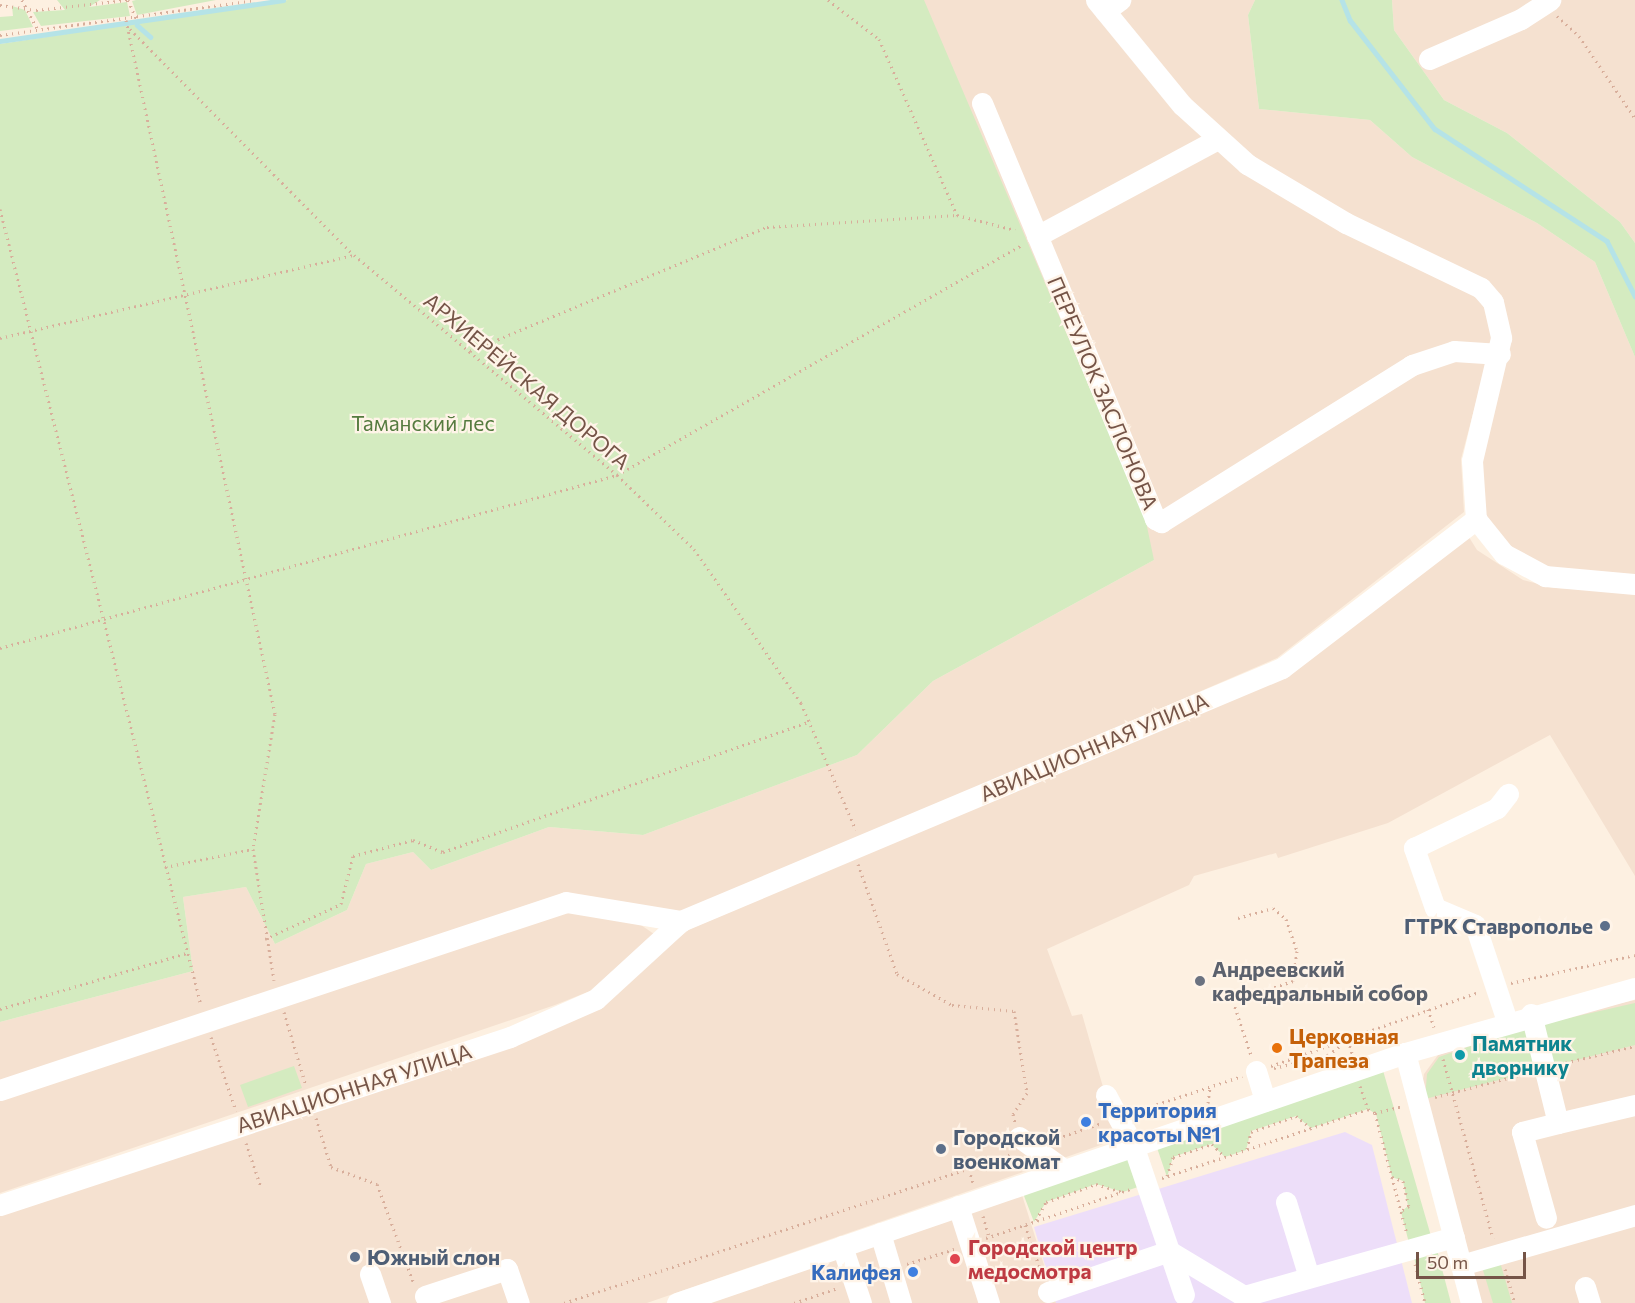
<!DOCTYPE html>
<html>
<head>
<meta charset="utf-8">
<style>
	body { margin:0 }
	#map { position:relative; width:1635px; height:1303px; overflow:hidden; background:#fdf0e1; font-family:Commissioner,sans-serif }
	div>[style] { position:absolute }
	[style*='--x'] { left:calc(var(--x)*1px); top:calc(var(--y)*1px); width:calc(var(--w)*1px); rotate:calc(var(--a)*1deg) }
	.residential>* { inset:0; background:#f5e1d0 }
	.education>* { inset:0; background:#eddef9 }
	.green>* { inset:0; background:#d4ebc0 }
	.stream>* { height:4.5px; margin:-2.25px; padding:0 2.25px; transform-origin:2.25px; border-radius:2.25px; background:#b5e3e7 }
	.path>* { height:3px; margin-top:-1.5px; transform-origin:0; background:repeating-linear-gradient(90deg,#d8ae9b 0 1.5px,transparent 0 6px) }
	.minor>* { height:21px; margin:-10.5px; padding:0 10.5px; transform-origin:10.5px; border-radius:10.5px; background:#fff }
	.dots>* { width:16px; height:16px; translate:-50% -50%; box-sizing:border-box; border:3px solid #fff4e8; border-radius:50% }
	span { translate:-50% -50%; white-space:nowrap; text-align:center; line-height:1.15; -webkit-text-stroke:4.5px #fff4e8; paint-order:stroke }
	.street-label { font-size:21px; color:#755447 }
	.park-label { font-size:21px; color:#557b3f }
	.service-label { font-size:21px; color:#4e5e75; font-weight:700 }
	.right { translate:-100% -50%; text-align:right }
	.left { translate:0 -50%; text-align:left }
	.worship-label { font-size:21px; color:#5b616d; font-weight:700 }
	.food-label { font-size:21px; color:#c56008; font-weight:700 }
	.culture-label { font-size:21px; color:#0d838f; font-weight:700 }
	.shop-label { font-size:21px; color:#366cbe; font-weight:700 }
	.health-label { font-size:21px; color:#be3a42; font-weight:700 }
	.scale { position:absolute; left:1416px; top:1252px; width:110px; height:27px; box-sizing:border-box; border:3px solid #755447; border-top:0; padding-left:8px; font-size:18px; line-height:21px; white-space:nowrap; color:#755447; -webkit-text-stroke:4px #fff4e8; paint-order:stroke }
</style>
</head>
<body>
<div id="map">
	<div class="residential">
		<i style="clip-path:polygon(923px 0,1086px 0,1176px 109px,1489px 305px,1493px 338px,1461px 459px,1464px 512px,1277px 658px,682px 916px,565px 898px,0 1086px,0 1022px,193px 971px,183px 897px,246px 887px,275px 944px,347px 910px,366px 864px,413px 852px,431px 870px,549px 827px,643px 835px,857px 755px,933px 681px,1154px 560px)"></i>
		<i style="clip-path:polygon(1128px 0,1255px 0,1248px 15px,1259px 109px,1370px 120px,1412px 157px,1537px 223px,1595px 262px,1635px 357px,1635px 577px,1551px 570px,1510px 549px,1484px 514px,1477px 479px,1505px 315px,1221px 136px,1112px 11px)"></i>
		<i style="clip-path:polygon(1392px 0,1635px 0,1635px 243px,1620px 222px,1507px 133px,1444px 100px,1394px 30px)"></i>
		<i style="clip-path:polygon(1467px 534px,1477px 550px,1523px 580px,1554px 588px,1635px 591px,1635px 876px,1550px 735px,1388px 823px,1278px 858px,1276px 853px,1194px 876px,1189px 885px,1047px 949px,1072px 1016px,1082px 1014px,1118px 1139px,647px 1303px,0 1303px,0 1211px,579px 1014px,690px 929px,1252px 689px)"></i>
		<i style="clip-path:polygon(571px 912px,638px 923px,654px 934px,590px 991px,555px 1005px,0 1193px,0 1099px,547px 914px)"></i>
		<i style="clip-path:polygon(1635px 1000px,1635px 1303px,1480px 1303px,1421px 1092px,1424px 1074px,1438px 1055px,1544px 1020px)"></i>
		<i style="clip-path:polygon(1022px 1195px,1056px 1303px,705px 1303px)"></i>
	</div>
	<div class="education">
		<i style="clip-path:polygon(1345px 1132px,1372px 1145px,1412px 1303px,1056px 1303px,1034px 1227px)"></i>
	</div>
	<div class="green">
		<i style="clip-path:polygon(57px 0,100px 0,89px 7px,127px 2px,130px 16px,41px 26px,33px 12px,65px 10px)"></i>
		<i style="clip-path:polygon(216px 0,137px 15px,132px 1px,136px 0)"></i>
		<i style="clip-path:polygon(288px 0,924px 0,1145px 517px,1154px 560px,933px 681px,857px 755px,643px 835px,549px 827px,431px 870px,413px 852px,366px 864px,347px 910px,275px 944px,246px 887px,183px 897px,193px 971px,0 1022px,0 44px)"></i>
		<i style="clip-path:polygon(1255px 0,1392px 0,1394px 30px,1444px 100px,1507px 133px,1620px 222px,1635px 243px,1635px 357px,1595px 262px,1537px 223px,1412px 157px,1370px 120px,1259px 109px,1248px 15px)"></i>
		<i style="clip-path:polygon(12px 6px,25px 10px,33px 27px,0 31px,0 17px,13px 16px)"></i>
		<i style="clip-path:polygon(1635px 1003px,1635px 1045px,1425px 1099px,1427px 1074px,1439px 1057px,1516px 1030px)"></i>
		<i style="clip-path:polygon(294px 1066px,302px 1088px,248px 1107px,240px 1085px)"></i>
		<i style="clip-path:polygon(1382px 1067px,1431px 1236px,1409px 1243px,1401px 1212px,1408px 1206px,1403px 1181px,1392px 1177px,1376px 1114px,1368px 1109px,1311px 1128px,1296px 1116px,1251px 1131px,1246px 1150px,1225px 1157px,1211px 1144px,1173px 1157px,1167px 1177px,1155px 1142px)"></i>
		<i style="clip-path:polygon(1134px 1149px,1147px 1184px,1123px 1192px,1096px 1184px,1046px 1202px,1034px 1222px,1021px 1188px)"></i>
		<i style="clip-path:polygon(1437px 1250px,1451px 1303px,1425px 1303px,1413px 1253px)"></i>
		<i style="clip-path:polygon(1500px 1262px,1512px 1303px,1493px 1303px,1482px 1267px)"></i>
	</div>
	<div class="stream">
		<i style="--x:1342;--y:0;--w:22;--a:68"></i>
		<i style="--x:1350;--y:20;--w:138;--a:52.1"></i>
		<i style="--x:1435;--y:129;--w:205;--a:33.1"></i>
		<i style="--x:1607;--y:241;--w:62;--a:63"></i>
		<i style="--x:137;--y:25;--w:18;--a:41"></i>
		<i style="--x:0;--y:41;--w:286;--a:-8.2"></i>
	</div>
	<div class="path">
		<i style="--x:22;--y:0;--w:34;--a:62"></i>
		<i style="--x:128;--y:0;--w:20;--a:66"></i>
		<i style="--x:828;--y:0;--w:64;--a:37.4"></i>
		<i style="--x:879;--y:39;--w:193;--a:66.1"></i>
		<i style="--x:0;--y:5;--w:36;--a:8"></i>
		<i style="--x:36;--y:10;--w:92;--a:-6.3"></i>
		<i style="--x:1557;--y:16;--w:30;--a:42"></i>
		<i style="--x:1579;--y:36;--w:99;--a:55.7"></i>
		<i style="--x:126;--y:20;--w:710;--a:77.88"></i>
		<i style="--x:275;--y:714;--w:137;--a:99.3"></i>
		<i style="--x:253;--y:849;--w:133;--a:80.9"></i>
		<i style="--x:130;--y:29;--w:318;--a:45.3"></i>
		<i style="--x:354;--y:255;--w:343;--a:39.9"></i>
		<i style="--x:617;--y:475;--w:107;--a:43.9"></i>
		<i style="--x:694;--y:549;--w:188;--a:55.2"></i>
		<i style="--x:801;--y:703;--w:138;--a:66.6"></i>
		<i style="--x:0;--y:35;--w:256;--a:-7.8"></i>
		<i style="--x:0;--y:209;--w:821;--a:75.83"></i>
		<i style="--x:0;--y:338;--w:364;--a:-13.2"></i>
		<i style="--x:470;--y:351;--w:322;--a:-22.7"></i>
		<i style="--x:767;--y:227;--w:190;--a:-3.6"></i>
		<i style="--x:957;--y:215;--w:60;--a:14.5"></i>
		<i style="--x:0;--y:648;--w:641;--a:-15.66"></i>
		<i style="--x:617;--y:475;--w:467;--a:-29.6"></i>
		<i style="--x:858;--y:864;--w:117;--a:70.5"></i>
		<i style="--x:897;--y:974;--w:63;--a:29.4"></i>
		<i style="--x:952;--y:1005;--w:62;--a:5.5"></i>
		<i style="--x:1014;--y:1011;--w:83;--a:81"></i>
		<i style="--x:1027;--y:1093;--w:25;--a:124"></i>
		<i style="--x:1013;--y:1114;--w:9;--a:77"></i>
		<i style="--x:165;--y:867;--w:90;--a:-11.6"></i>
		<i style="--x:1238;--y:918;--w:36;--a:-16"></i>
		<i style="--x:1273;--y:908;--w:17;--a:40"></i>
		<i style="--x:1286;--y:919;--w:34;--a:71"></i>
		<i style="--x:1297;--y:951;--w:30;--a:98"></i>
		<i style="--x:1293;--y:981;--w:63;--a:161.6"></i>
		<i style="--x:1233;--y:1001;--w:57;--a:71.6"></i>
		<i style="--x:265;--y:939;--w:84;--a:-24.7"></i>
		<i style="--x:341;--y:904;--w:49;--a:-76"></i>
		<i style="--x:353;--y:856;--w:62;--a:-14.9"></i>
		<i style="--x:413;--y:840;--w:32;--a:22"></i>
		<i style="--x:443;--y:852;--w:390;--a:-19.6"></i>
		<i style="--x:1511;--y:983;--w:127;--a:-12.7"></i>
		<i style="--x:0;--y:1009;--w:195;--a:-16.7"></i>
		<i style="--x:1428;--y:1009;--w:19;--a:72"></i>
		<i style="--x:284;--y:1012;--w:77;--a:73.4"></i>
		<i style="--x:211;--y:1037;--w:78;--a:71.3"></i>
		<i style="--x:1443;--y:1059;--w:186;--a:74.4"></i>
		<i style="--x:1560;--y:1064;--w:77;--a:-13.5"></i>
		<i style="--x:1271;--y:1066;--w:221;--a:-19.6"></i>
		<i style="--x:1274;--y:1068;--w:56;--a:-13.5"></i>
		<i style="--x:1328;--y:1055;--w:25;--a:-37"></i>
		<i style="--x:1348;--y:1040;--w:14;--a:73"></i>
		<i style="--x:1360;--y:1086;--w:24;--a:71"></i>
		<i style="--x:1368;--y:1109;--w:8;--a:30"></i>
		<i style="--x:1375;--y:1113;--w:125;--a:75.2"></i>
		<i style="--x:1435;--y:1097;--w:95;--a:-14.6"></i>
		<i style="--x:1208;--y:1103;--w:16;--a:-83"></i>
		<i style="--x:1134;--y:1112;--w:114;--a:-18.4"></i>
		<i style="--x:1375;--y:1113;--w:29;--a:-14"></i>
		<i style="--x:316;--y:1118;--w:51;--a:73"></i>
		<i style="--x:331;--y:1167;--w:49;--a:20.3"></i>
		<i style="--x:377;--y:1184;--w:107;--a:69.7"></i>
		<i style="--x:1052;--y:1140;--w:53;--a:-18.8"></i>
		<i style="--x:246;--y:1143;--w:46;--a:71.2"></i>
		<i style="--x:1247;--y:1149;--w:17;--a:-77"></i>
		<i style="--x:1251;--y:1132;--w:48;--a:-19.6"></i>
		<i style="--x:1296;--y:1116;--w:19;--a:39"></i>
		<i style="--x:969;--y:1169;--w:15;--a:74"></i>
		<i style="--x:1167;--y:1176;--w:20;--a:-72"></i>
		<i style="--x:1173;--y:1157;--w:41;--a:-18.4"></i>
		<i style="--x:1212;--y:1144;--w:18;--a:45"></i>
		<i style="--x:1392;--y:1177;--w:12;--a:20"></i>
		<i style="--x:1403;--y:1181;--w:26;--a:77"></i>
		<i style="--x:1409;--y:1206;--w:9;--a:148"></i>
		<i style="--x:1162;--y:1178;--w:217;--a:-18.5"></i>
		<i style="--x:983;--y:1216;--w:22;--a:74"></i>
		<i style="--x:1036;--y:1220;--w:21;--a:-61"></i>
		<i style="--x:1046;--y:1202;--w:53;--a:-19.8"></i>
		<i style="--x:1096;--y:1184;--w:27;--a:17"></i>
		<i style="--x:1025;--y:1225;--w:55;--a:70.9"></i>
		<i style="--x:986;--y:1238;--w:153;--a:-18.7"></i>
		<i style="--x:907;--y:1264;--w:50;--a:-17.4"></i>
		<i style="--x:1415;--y:1264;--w:40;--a:75.6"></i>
		<i style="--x:1505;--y:1269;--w:35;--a:74"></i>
		<i style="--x:564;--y:1303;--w:472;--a:-18.4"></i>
		<i style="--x:794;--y:1303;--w:46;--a:-18.8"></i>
	</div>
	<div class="minor">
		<i style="--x:1096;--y:0;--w:136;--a:50.7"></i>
		<i style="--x:1182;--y:105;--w:88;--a:42.2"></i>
		<i style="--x:1247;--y:164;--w:115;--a:30.8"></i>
		<i style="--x:1346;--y:223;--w:150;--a:25.7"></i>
		<i style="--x:1481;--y:288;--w:18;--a:49"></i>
		<i style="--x:1493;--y:302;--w:37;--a:77"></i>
		<i style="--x:1501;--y:338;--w:126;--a:103.3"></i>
		<i style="--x:1472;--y:461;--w:58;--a:86.1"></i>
		<i style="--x:1476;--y:519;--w:45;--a:51.3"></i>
		<i style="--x:1504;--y:554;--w:47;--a:28.2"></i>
		<i style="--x:1545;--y:576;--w:90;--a:5.1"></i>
		<i style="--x:1105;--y:11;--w:19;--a:-36"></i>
		<i style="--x:1429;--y:59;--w:100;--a:-23.5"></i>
		<i style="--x:1521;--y:19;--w:35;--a:-33"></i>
		<i style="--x:982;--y:103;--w:451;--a:67.4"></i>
		<i style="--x:1155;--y:519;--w:7;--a:27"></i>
		<i style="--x:1161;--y:522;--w:296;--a:-32"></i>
		<i style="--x:1412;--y:365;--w:44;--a:-18.4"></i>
		<i style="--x:1454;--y:351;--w:46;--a:3.7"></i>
		<i style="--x:1037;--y:236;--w:203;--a:-28.2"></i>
		<i style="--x:1531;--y:1014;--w:112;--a:76.1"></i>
		<i style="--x:1558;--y:1123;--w:37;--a:166"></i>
		<i style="--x:1522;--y:1132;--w:89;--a:74.4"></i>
		<i style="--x:1507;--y:1021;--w:101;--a:-108.4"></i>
		<i style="--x:1475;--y:925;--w:43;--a:-157"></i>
		<i style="--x:1435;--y:908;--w:64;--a:-109.3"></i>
		<i style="--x:1414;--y:848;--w:92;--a:-25.7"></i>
		<i style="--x:1497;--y:808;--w:18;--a:-52"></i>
		<i style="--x:1405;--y:1053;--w:259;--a:75.2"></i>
		<i style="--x:1256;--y:1071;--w:31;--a:73"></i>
		<i style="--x:0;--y:1090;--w:596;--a:-18.37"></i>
		<i style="--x:566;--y:902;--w:117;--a:9.4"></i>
		<i style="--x:1106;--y:1095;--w:57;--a:61.6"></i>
		<i style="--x:1133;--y:1145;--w:158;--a:71.2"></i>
		<i style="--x:1558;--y:1123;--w:79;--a:-13.2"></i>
		<i style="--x:1019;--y:1137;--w:53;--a:35.8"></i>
		<i style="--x:1286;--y:1202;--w:78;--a:73"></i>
		<i style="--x:0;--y:1205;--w:537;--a:-18.23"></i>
		<i style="--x:510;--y:1037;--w:94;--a:-23.8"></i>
		<i style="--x:596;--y:999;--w:115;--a:-42.5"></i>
		<i style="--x:681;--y:921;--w:652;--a:-22.83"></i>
		<i style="--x:1282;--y:668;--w:245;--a:-37.5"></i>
		<i style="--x:958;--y:1206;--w:102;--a:72.3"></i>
		<i style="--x:880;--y:1233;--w:73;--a:73.3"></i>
		<i style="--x:842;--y:1246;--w:60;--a:71.6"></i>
		<i style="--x:1461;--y:1265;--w:181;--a:-16"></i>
		<i style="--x:370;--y:1274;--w:31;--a:71"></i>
		<i style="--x:1585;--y:1287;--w:17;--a:73"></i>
		<i style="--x:1048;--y:1292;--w:128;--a:-18.7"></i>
		<i style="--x:1169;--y:1251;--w:87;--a:31"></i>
		<i style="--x:1244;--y:1296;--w:7;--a:82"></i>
		<i style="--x:425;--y:1296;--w:86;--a:-18.2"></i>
		<i style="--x:507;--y:1269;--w:36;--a:71"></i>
		<i style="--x:1244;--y:1296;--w:218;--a:-15.7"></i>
		<i style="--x:677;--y:1303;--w:770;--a:-18.95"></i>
		<i style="--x:1405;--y:1053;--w:239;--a:-15.8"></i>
	</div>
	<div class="dots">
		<i style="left:1605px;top:926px;background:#5c6f8a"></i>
		<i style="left:1200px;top:981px;background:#6b7280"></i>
		<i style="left:1277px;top:1048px;background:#e8710a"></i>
		<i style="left:1460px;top:1055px;background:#0f9aa8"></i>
		<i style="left:1086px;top:1122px;background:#3f7fe0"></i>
		<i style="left:941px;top:1149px;background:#5c6f8a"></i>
		<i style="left:355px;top:1257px;background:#5c6f8a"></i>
		<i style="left:955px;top:1259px;background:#e0444e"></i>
		<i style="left:913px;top:1272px;background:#3f7fe0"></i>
	</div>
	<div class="street-label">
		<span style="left:527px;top:381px;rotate:40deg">АРХИЕРЕЙСКАЯ ДОРОГА</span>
		<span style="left:1103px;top:393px;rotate:67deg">ПЕРЕУЛОК ЗАСЛОНОВА</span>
		<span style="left:1094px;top:747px;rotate:-23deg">АВИАЦИОННАЯ УЛИЦА</span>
		<span style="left:354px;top:1088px;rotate:-18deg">АВИАЦИОННАЯ УЛИЦА</span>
	</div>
	<div class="park-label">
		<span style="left:423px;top:423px">Таманский лес</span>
	</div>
	<div class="service-label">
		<span class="right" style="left:1593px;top:926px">ГТРК Ставрополье</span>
		<span class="left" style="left:953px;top:1149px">Городской<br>военкомат</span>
		<span class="left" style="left:367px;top:1257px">Южный слон</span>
	</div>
	<div class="worship-label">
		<span class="left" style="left:1212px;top:981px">Андреевский<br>кафедральный собор</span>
	</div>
	<div class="food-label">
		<span class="left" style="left:1289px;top:1048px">Церковная<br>Трапеза</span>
	</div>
	<div class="culture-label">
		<span class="left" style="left:1472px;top:1055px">Памятник<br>дворнику</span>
	</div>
	<div class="shop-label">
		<span class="left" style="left:1098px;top:1122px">Территория<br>красоты №1</span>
		<span class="right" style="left:901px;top:1272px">Калифея</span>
	</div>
	<div class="health-label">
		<span class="left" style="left:968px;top:1259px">Городской центр<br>медосмотра</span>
	</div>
	<div class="scale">50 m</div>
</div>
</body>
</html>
